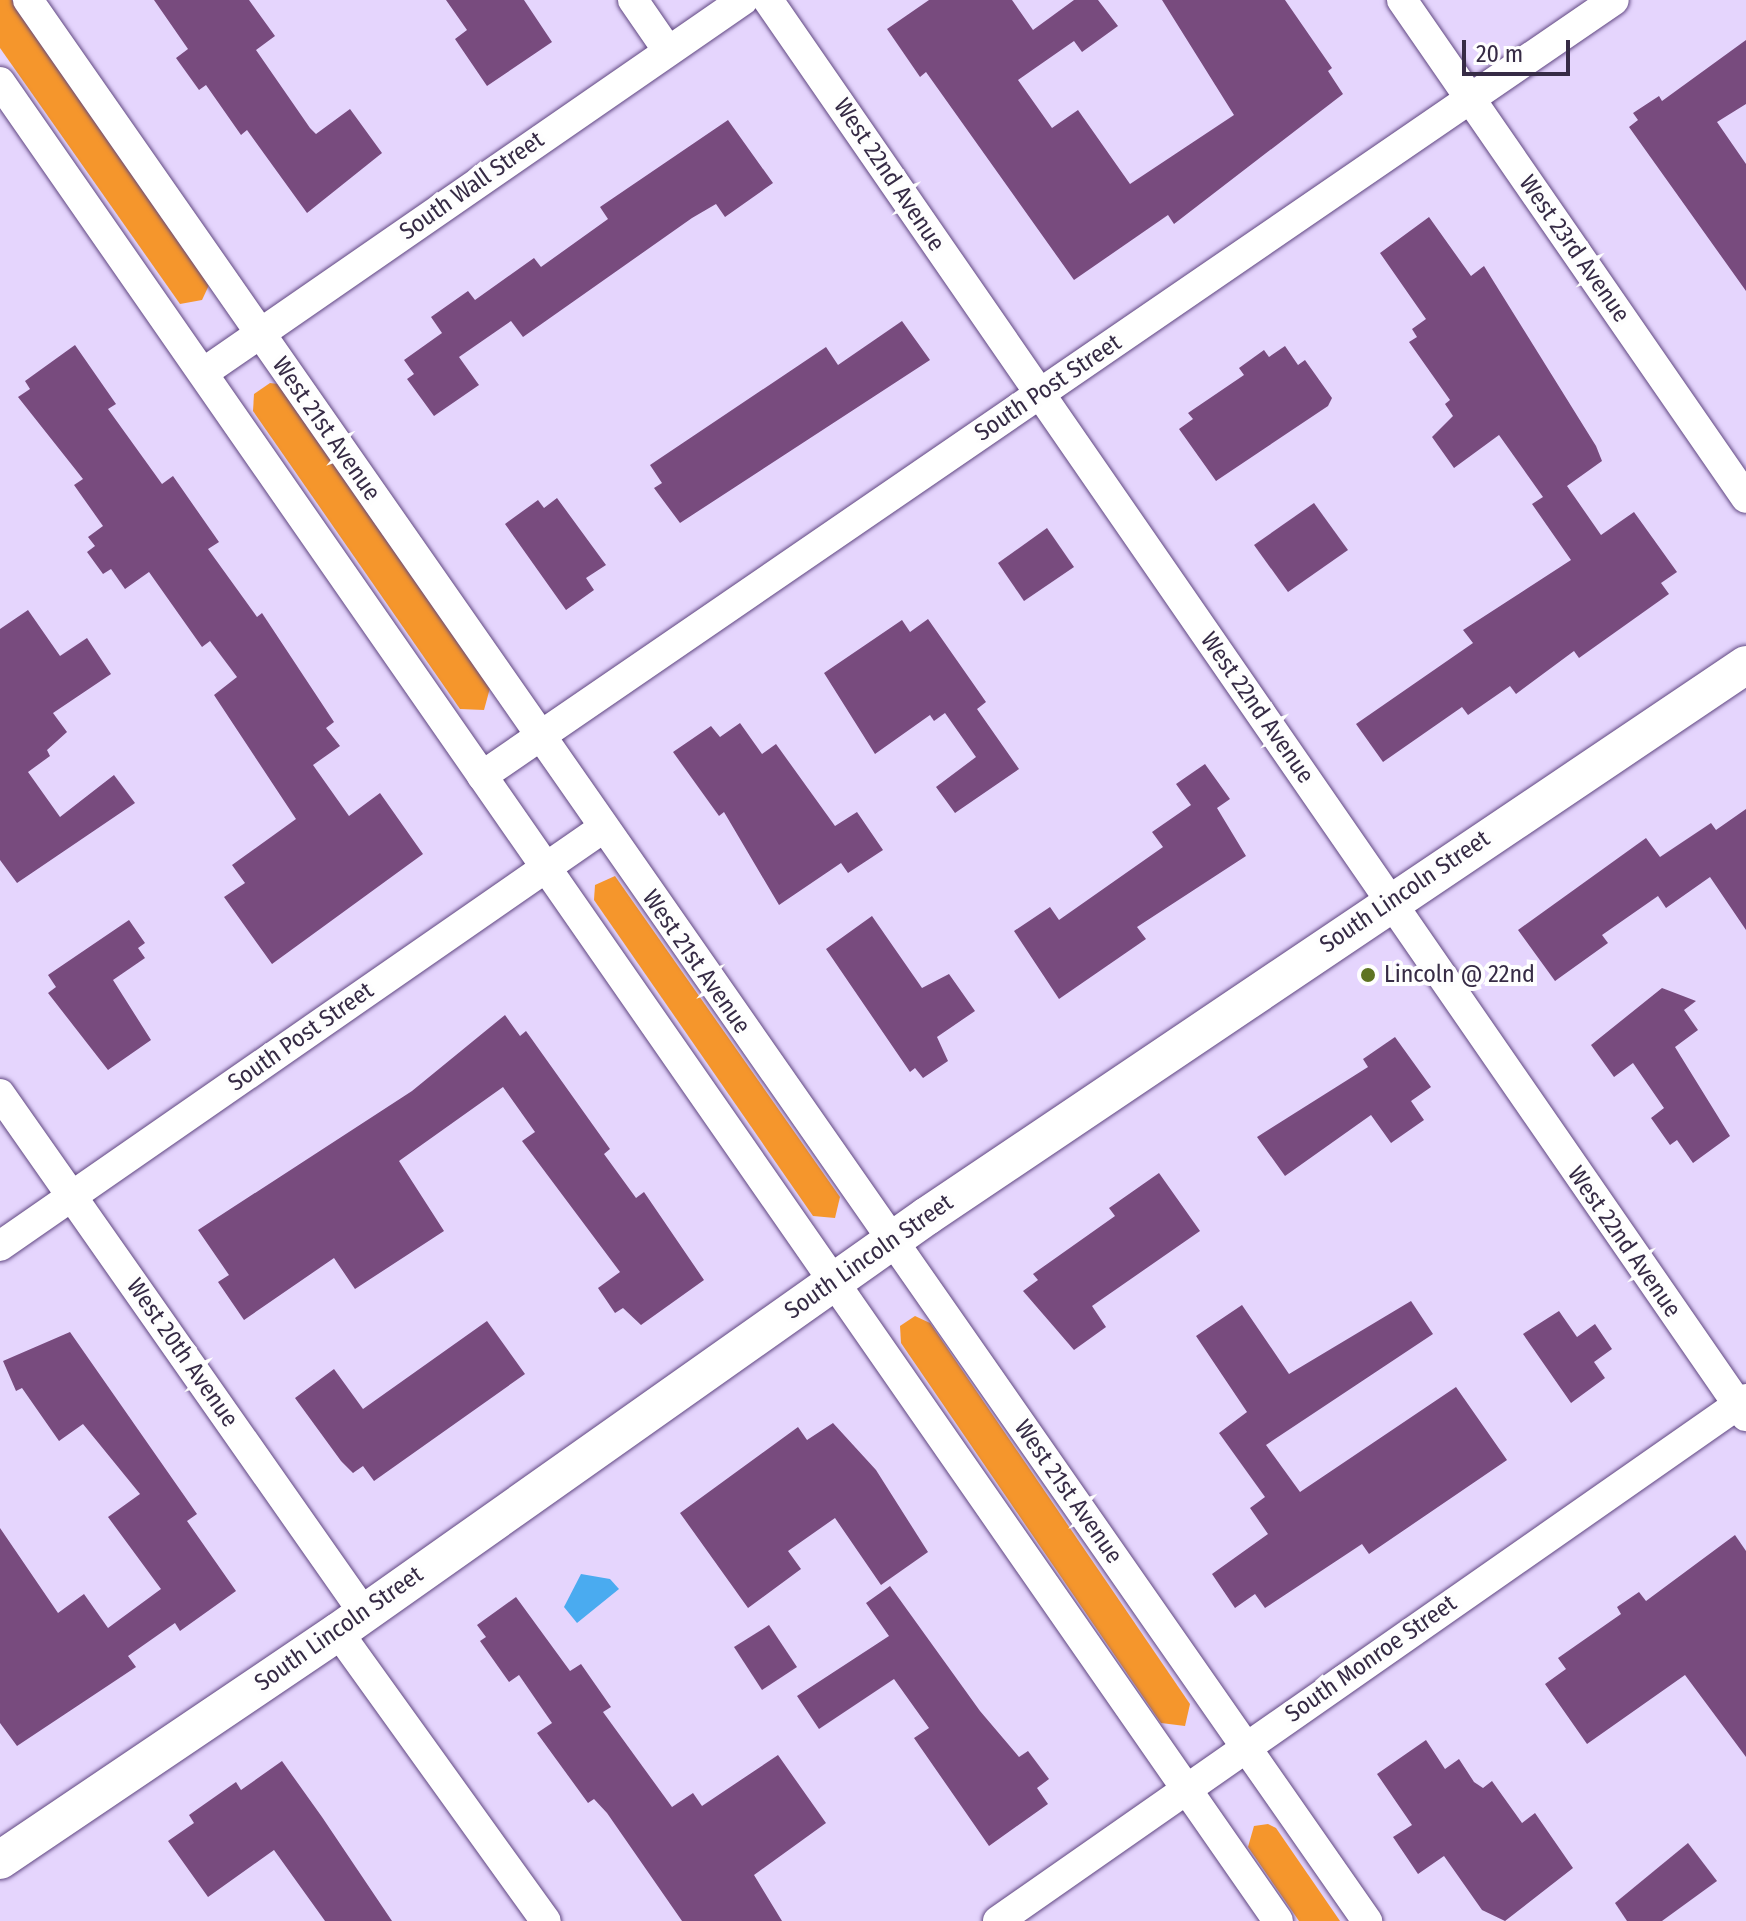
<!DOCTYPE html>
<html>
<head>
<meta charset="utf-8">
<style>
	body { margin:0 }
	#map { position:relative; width:1746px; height:1921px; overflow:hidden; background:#e5d5fd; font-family:"Fira Sans Condensed",sans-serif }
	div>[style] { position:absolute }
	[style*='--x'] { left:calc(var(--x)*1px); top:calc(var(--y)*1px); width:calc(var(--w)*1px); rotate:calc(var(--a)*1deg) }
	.green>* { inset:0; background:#f5962c }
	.water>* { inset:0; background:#4aabf0 }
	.building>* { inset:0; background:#784b7e }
	.roads { filter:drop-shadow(0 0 2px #604781) drop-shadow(0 0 2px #604781) }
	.minor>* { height:30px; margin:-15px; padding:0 15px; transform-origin:15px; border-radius:15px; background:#fff }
	.tertiary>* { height:38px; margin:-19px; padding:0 19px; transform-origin:19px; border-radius:19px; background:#fff }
	.dots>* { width:22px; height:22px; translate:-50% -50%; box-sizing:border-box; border:4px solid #fefefe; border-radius:50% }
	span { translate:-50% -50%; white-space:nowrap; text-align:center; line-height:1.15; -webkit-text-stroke:8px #fefefe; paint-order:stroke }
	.street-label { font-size:24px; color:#362b45 }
	.poi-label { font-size:24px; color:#362b45 }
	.left { translate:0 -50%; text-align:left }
	.scale { position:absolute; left:1462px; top:40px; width:108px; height:36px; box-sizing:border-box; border:4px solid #362b45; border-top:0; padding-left:10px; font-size:24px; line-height:28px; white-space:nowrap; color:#362b45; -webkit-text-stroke:6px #fefefe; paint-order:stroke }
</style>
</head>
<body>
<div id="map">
	<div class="green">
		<i style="clip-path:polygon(0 0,12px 0,210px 283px,202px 300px,180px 304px,0 48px)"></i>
		<i style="clip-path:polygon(270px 383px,278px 384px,490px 688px,484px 710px,460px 709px,253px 411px,254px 394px)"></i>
		<i style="clip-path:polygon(615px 876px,840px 1197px,835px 1218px,813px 1216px,594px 900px,595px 885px)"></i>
		<i style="clip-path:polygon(915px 1316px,930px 1323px,1190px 1704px,1185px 1726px,1161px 1723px,901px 1343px,900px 1326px)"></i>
		<i style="clip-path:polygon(1268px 1824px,1276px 1828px,1340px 1921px,1299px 1921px,1248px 1847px,1254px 1826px)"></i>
	</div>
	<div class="water">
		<i style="clip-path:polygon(581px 1574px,610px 1579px,619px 1589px,577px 1623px,564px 1607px)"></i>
	</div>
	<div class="building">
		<i style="clip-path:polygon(154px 0,249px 0,275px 36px,256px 50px,310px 128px,316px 134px,350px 109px,382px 153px,307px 213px,247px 130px,241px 135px,206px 85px,199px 90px,176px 58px,188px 49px)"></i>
		<i style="clip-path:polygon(446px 0,524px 0,552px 42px,487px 86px,455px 39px,467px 30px)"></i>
		<i style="clip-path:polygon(929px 0,1012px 0,1033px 30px,1074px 0,1098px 0,1118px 26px,1082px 52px,1074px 41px,1018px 80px,1052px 128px,1078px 110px,1130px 184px,1234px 115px,1162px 0,1285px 0,1332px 68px,1328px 71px,1343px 94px,1174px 224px,1168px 215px,1074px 280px,926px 72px,920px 77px,887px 29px)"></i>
		<i style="clip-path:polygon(1746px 40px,1746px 104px,1717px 122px,1746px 164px,1746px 291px,1629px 127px,1638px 120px,1633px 113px,1659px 96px,1662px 101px)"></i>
		<i style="clip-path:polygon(728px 120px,773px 183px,725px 217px,716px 204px,692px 218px,523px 337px,511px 321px,459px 357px,479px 385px,434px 416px,407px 379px,414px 374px,404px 360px,442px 333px,431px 317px,468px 291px,475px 300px,534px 258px,541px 267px,608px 219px,600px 207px)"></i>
		<i style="clip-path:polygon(1429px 217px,1471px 276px,1484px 266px,1596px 446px,1602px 461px,1567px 486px,1601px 535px,1634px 512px,1677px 572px,1661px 583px,1669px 594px,1579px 658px,1574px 651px,1516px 694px,1510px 686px,1468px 715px,1462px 707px,1383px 762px,1356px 724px,1473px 643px,1463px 630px,1571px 560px,1532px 504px,1543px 497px,1499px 435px,1454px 468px,1432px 437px,1453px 416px,1445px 404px,1450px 400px,1409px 342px,1417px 337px,1412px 329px,1426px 319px,1380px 253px)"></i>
		<i style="clip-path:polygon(902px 321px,930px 360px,680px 523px,654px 488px,662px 483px,650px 465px,826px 347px,838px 365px)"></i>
		<i style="clip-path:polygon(75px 345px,116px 404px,108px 409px,162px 484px,173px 476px,219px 542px,208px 549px,257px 617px,262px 613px,334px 722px,326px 728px,340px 746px,313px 765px,349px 816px,380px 793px,423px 854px,272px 964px,224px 897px,245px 883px,232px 865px,296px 819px,214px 695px,237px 677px,210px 641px,202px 647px,149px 572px,125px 589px,111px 569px,103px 574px,87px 552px,95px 546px,88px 537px,103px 526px,74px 485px,83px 479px,18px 397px,30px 389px,25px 381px)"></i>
		<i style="clip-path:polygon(1285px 346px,1298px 365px,1305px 360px,1332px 398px,1328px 406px,1216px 481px,1179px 429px,1193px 419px,1188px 413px,1244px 375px,1239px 368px,1264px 350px,1269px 357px)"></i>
		<i style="clip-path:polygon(557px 498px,606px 565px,586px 578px,594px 590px,566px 610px,505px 524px,538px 500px,544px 508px)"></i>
		<i style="clip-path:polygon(1314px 503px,1348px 550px,1288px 592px,1254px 545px)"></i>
		<i style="clip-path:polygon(1047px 528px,1074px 567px,1024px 601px,998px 563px)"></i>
		<i style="clip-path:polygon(28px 610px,60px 656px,87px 638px,111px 674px,53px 713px,67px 732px,47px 750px,50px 756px,28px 772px,60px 817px,114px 775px,135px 803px,17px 883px,0 860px,0 629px)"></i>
		<i style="clip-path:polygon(928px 619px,986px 702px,977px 709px,1019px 769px,955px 813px,936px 787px,976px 757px,945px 713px,934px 721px,930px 715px,875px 754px,824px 673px,902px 620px,910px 632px)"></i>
		<i style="clip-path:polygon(740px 723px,762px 754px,776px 744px,835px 826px,857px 812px,883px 850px,848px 873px,841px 863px,779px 905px,724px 812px,719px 816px,673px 752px,711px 726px,720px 737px)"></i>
		<i style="clip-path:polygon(1205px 764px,1230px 799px,1217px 808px,1246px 856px,1137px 927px,1146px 939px,1059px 999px,1014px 931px,1050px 907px,1059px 920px,1163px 847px,1152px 832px,1191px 805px,1176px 784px)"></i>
		<i style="clip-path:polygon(1746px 809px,1746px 930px,1710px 877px,1666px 908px,1658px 896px,1602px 935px,1608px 943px,1555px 981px,1518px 930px,1646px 838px,1660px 857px,1711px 823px,1716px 830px)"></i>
		<i style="clip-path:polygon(872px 916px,922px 988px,949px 974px,975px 1011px,937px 1037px,948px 1061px,923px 1078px,915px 1068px,910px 1072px,826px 949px)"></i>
		<i style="clip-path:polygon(129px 920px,145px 943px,138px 948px,145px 958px,113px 980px,151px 1040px,108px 1070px,48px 993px,56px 987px,48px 975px)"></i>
		<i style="clip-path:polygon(1662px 988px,1696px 1001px,1684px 1010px,1698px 1030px,1675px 1047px,1730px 1136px,1693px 1163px,1677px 1140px,1670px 1145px,1651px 1118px,1664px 1108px,1633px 1063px,1614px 1077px,1591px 1045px)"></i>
		<i style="clip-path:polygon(505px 1015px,520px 1036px,526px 1031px,610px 1149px,604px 1154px,636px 1198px,644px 1192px,704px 1280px,641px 1325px,623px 1308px,615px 1313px,598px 1288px,620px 1272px,522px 1141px,535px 1132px,503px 1087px,399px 1161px,444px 1231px,355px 1289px,334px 1258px,244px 1320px,218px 1282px,229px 1275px,198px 1230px,412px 1091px)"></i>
		<i style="clip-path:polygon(1395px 1037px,1431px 1087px,1411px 1101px,1424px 1120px,1391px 1143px,1371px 1115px,1285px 1176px,1257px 1137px,1368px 1067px,1363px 1059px)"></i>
		<i style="clip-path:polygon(1159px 1173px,1200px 1231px,1092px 1306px,1106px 1327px,1074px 1350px,1023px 1291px,1038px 1280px,1033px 1274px,1115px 1216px,1109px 1208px)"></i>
		<i style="clip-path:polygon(1411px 1301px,1433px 1334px,1266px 1445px,1300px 1492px,1456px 1387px,1507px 1460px,1369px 1554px,1362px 1544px,1265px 1608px,1255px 1594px,1235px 1608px,1212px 1574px,1268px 1534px,1250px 1508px,1265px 1497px,1219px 1433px,1247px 1412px,1196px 1336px,1242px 1305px,1289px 1374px)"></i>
		<i style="clip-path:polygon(1559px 1311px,1577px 1337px,1595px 1324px,1612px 1349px,1594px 1362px,1605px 1378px,1571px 1403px,1523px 1334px)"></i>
		<i style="clip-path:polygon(487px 1321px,525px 1374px,374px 1481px,363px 1466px,353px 1473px,341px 1461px,295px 1398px,334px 1369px,363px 1409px)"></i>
		<i style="clip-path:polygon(70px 1332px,197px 1514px,187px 1521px,236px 1591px,180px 1631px,175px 1623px,128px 1656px,136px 1667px,17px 1746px,0 1723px,0 1528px,58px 1613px,84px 1594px,108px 1628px,161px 1589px,108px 1517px,140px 1494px,83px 1424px,59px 1441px,22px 1388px,16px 1391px,3px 1361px)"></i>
		<i style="clip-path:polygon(833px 1423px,876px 1470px,928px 1552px,881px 1585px,835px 1518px,788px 1551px,801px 1569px,748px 1608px,680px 1513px,798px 1427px,807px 1440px)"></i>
		<i style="clip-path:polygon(1735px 1535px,1746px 1551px,1746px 1757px,1685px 1675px,1587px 1744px,1545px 1684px,1566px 1669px,1558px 1658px,1621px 1614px,1617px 1607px,1639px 1592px,1646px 1601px)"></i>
		<i style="clip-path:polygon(890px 1586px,980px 1711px,1019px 1757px,1028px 1751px,1049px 1779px,1037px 1788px,1048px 1804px,989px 1846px,914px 1738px,929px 1728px,894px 1679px,819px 1729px,797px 1696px,889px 1636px,866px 1603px)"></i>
		<i style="clip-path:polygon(516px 1597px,570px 1671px,581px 1664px,611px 1707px,603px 1712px,672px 1807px,693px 1793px,702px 1806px,778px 1755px,826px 1823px,754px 1875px,782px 1921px,682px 1921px,607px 1813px,594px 1799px,588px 1803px,537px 1733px,552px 1723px,519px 1675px,509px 1682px,480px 1641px,486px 1637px,477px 1625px)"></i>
		<i style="clip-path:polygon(769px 1625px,797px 1667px,762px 1690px,734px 1647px)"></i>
		<i style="clip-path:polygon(1426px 1740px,1445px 1769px,1459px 1759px,1474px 1782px,1483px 1788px,1492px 1781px,1522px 1823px,1535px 1813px,1573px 1868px,1505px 1921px,1482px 1910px,1444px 1856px,1418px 1874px,1393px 1837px,1412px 1825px,1377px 1774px)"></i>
		<i style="clip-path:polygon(282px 1761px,322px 1817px,392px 1921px,325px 1921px,274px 1850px,208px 1897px,168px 1841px,194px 1823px,189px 1815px,236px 1782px,241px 1790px)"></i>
		<i style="clip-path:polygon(1688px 1843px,1717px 1881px,1662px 1921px,1627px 1921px,1615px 1903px)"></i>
	</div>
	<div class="roads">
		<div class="minor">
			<i style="--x:28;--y:0;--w:2342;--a:55.12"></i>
			<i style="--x:633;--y:0;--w:62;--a:55.5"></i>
			<i style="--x:768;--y:0;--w:1721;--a:55.37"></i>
			<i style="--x:1402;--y:0;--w:605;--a:55.36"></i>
			<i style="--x:0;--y:82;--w:2239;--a:55.2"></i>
			<i style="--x:203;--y:373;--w:656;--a:-34.63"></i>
			<i style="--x:482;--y:776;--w:1372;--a:-34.43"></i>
			<i style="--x:0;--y:1094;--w:634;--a:54.96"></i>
			<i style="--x:0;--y:1246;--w:734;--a:-34.73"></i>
			<i style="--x:338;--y:1632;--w:356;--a:54.3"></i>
			<i style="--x:998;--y:1921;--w:912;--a:-34.91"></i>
		</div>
		<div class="tertiary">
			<i style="--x:0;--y:1860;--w:408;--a:-34"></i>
			<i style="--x:338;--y:1632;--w:721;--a:-35.23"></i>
			<i style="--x:927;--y:1216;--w:987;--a:-33.93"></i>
		</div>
	</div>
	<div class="dots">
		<i style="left:1368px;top:975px;background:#5e7323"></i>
	</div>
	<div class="street-label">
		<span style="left:889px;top:175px;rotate:56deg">West 22nd Avenue</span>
		<span style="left:472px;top:186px;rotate:-35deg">South Wall Street</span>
		<span style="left:1574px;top:249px;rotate:55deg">West 23rd Avenue</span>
		<span style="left:1048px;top:388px;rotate:-34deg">South Post Street</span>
		<span style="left:326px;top:429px;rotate:55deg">West 21st Avenue</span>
		<span style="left:1257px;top:708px;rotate:55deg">West 22nd Avenue</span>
		<span style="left:1405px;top:892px;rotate:-34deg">South Lincoln Street</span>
		<span style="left:696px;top:962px;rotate:55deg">West 21st Avenue</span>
		<span style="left:301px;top:1037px;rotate:-35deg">South Post Street</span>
		<span style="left:1624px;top:1242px;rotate:55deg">West 22nd Avenue</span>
		<span style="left:869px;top:1257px;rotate:-35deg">South Lincoln Street</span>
		<span style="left:182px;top:1353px;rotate:55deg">West 20th Avenue</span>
		<span style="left:1068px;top:1492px;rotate:55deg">West 21st Avenue</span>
		<span style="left:339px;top:1629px;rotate:-35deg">South Lincoln Street</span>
		<span style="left:1371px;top:1659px;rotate:-35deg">South Monroe Street</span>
	</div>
	<div class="poi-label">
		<span class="left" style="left:1384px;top:975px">Lincoln @ 22nd</span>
	</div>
	<div class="scale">20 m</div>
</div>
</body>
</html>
